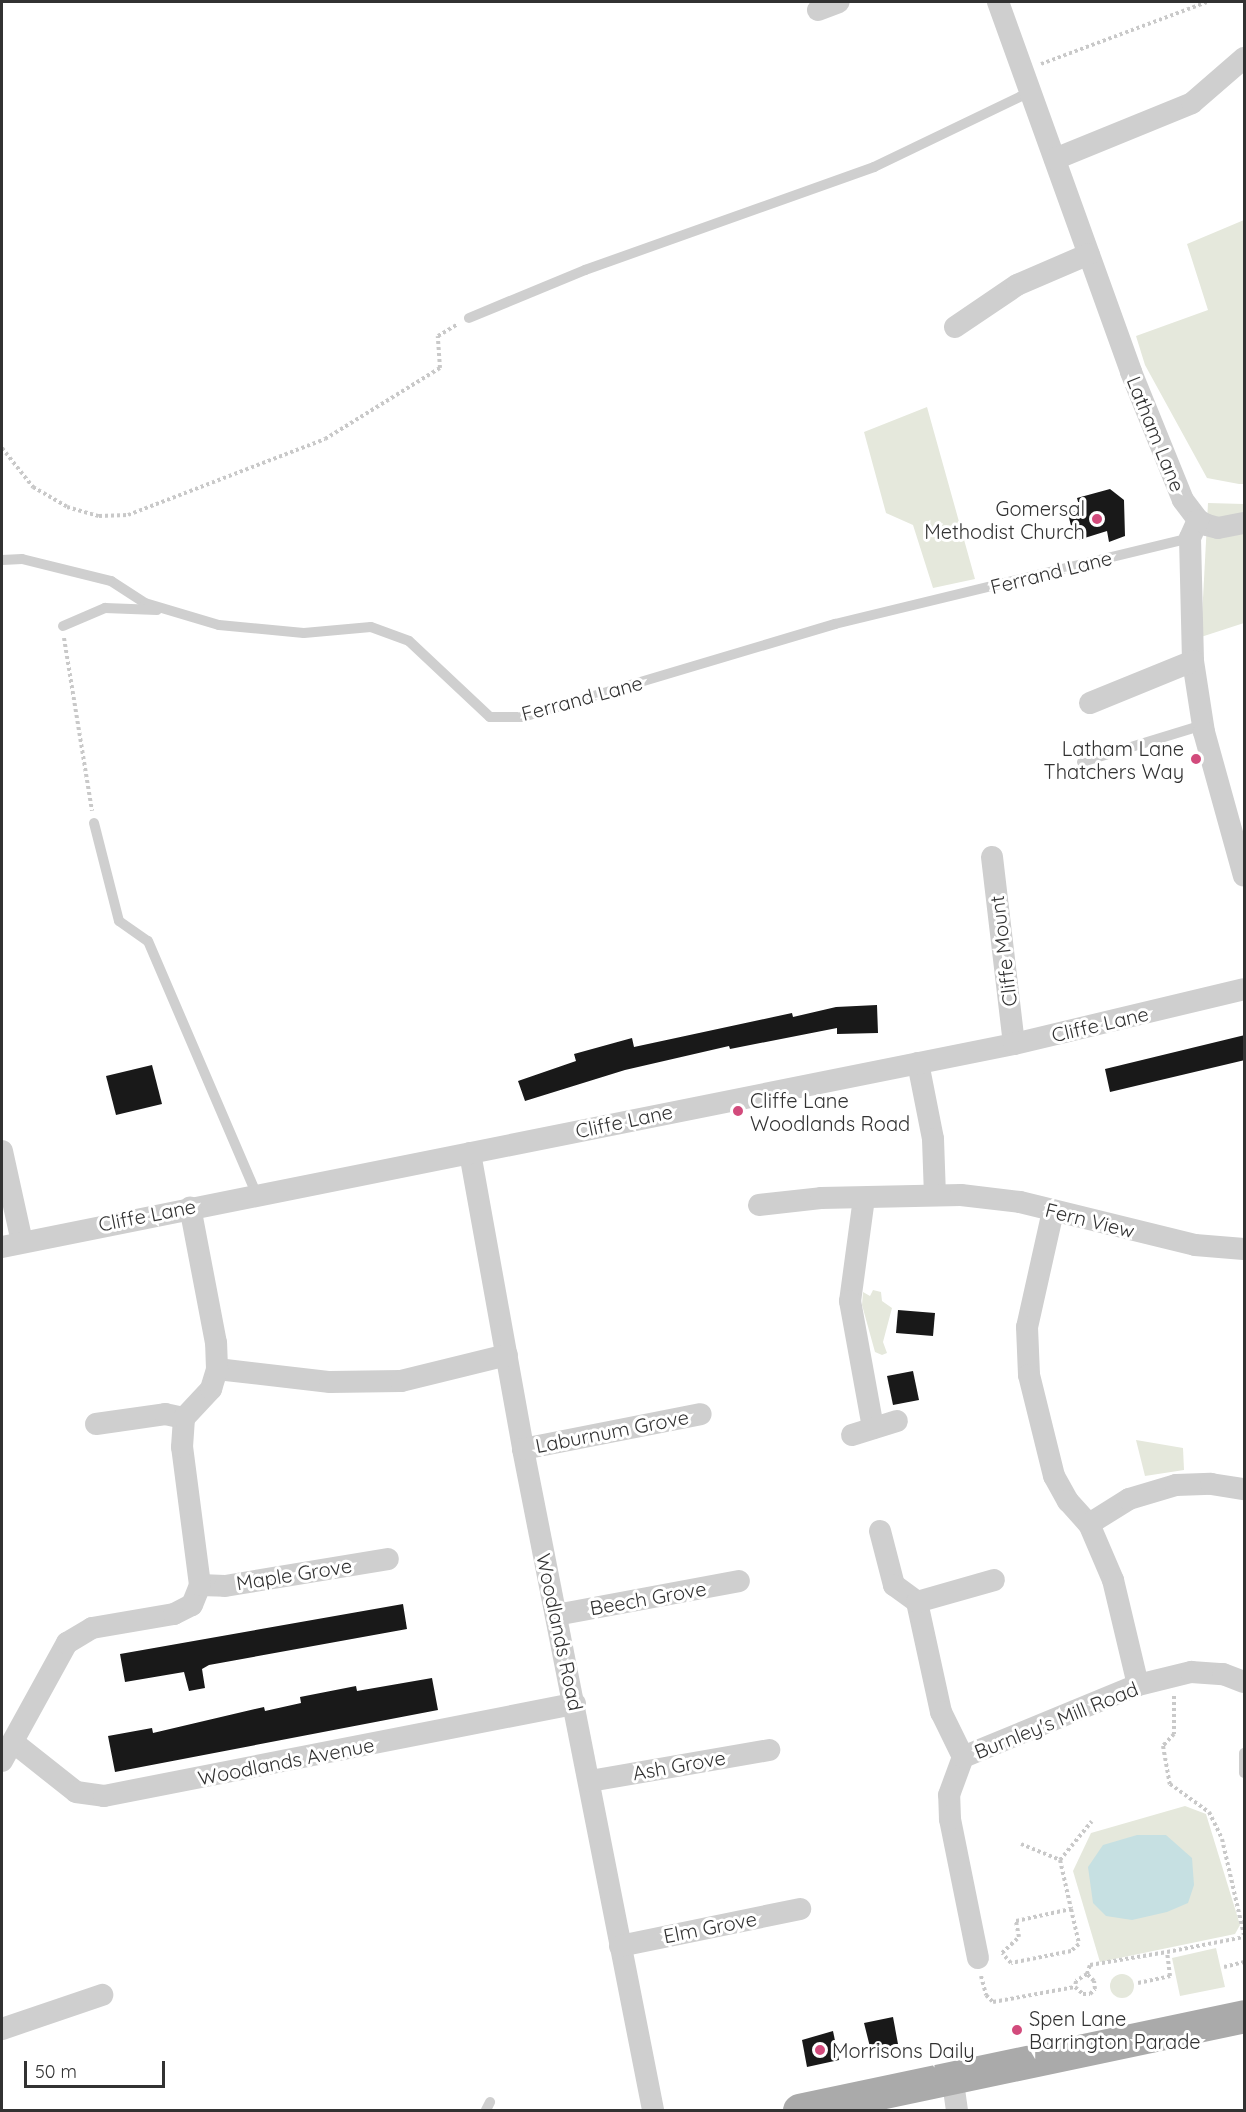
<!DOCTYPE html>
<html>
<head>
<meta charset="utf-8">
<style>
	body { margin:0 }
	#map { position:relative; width:1246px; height:2112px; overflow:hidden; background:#fff; font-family:Quicksand,sans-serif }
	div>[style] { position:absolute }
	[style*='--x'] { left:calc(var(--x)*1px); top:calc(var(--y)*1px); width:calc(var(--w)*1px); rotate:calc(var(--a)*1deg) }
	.green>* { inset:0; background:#e5e8dc }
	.round { border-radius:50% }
	.water>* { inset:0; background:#c6e0e2 }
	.building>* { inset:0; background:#191919 }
	.path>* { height:4px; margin-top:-2px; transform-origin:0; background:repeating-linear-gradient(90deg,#c9c9c9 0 3px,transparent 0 6px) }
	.lane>* { height:10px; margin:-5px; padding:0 5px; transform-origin:5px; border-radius:5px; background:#cfcfcf }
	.street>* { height:22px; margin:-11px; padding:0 11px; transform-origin:11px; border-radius:11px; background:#cfcfcf }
	.primary>* { height:33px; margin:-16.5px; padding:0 16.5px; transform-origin:16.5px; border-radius:16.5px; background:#aaa }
	.dots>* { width:16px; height:16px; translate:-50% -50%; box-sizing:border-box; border:3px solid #fff; border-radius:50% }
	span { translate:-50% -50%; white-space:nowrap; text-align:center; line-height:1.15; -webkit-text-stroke:6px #fff; paint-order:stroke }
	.street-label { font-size:20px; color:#323232 }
	.poi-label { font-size:20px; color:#323232 }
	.right { translate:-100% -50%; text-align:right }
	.left { translate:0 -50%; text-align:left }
	.frame { position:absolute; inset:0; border:3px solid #323232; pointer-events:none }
	.scale { position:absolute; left:24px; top:2061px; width:141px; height:27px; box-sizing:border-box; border:3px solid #323232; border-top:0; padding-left:8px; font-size:18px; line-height:21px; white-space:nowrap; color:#323232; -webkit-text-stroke:4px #fff; paint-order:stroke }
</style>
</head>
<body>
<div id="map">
	<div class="green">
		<i style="clip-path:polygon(1244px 220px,1244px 484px,1239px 484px,1207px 478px,1145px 365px,1136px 336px,1208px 310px,1187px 244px)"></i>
		<i style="clip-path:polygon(927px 407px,975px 579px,933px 588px,913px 525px,886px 513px,864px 432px)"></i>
		<i style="clip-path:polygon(1208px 503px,1244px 504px,1244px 623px,1201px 637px)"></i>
		<i style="clip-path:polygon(873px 1290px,881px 1292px,882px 1301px,892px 1308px,883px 1342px,887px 1353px,882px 1355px,875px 1352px,862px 1305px,863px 1292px,870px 1296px)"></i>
		<i style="clip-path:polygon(1136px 1440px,1183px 1448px,1184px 1470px,1145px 1476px)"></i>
		<i style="clip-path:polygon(1185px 1806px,1206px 1814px,1240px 1925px,1235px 1934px,1100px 1962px,1073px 1871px,1091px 1833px)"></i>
		<i style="clip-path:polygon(1216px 1948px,1225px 1987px,1180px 1996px,1172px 1958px)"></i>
		<i class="round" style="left:1110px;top:1974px;width:24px;height:24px"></i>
	</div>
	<div class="water">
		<i style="clip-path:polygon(1137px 1835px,1166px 1835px,1192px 1858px,1194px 1885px,1188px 1903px,1167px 1912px,1132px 1920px,1106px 1916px,1093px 1903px,1088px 1867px,1103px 1845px)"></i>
	</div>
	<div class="building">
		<i style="clip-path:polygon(1110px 489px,1124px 500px,1125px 536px,1109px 542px,1107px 531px,1075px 541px,1068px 514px,1080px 509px,1077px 498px)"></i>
		<i style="clip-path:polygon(877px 1005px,878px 1033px,837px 1034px,837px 1028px,730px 1049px,729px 1046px,625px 1070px,525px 1101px,518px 1081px,576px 1061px,574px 1054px,632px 1038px,634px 1047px,792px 1013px,793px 1017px,836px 1007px)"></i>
		<i style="clip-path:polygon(1245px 1035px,1245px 1060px,1110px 1092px,1105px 1069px)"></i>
		<i style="clip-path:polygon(152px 1065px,162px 1104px,116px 1115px,106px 1076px)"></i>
		<i style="clip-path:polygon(898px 1310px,935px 1313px,933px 1336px,896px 1333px)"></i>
		<i style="clip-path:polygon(913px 1371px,919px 1400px,893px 1405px,887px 1376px)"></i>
		<i style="clip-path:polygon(403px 1604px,407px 1629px,209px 1665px,202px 1669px,205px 1688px,189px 1691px,184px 1672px,125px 1682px,120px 1654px)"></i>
		<i style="clip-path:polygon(432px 1678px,438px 1710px,115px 1772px,108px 1736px,152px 1728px,153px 1733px,264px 1707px,265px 1711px,301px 1703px,300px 1697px,356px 1686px,357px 1691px)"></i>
		<i style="clip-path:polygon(893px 2017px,898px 2044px,871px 2051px,864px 2023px)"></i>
		<i style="clip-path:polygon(833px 2031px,839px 2060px,807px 2067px,802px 2040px)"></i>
	</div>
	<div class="path">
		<i style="--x:1041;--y:64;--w:177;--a:-20.5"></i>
		<i style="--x:2;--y:448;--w:50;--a:51.5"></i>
		<i style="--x:33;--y:487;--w:39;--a:30"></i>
		<i style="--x:67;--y:507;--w:33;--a:16"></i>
		<i style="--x:99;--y:516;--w:29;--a:-2"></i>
		<i style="--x:128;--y:515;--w:211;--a:-21.1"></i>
		<i style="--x:325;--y:439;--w:135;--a:-31.7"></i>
		<i style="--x:440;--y:368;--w:32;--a:-94"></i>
		<i style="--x:438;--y:336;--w:23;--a:-31"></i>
		<i style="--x:64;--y:638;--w:175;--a:80.8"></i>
		<i style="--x:1174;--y:1696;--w:38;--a:90"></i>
		<i style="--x:1174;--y:1734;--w:16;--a:133"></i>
		<i style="--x:1163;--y:1746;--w:39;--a:80"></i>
		<i style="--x:1170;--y:1784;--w:48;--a:35.7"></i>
		<i style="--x:1209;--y:1812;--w:30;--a:64"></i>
		<i style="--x:1222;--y:1839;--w:98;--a:77.1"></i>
		<i style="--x:1021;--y:1844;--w:42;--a:22.3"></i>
		<i style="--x:1060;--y:1860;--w:50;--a:-50.6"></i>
		<i style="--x:1060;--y:1860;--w:50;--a:77.3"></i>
		<i style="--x:1071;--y:1909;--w:36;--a:77"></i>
		<i style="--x:1079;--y:1944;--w:11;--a:139"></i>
		<i style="--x:1071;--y:1951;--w:61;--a:168.7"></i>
		<i style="--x:1011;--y:1963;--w:13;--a:-132"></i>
		<i style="--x:1002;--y:1953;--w:23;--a:-43"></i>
		<i style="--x:1019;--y:1937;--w:16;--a:-101"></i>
		<i style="--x:1016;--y:1921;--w:56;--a:-12.3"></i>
		<i style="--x:1224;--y:1967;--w:21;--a:-14"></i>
		<i style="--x:1087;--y:1974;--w:13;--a:148"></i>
		<i style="--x:1076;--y:1981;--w:6;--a:99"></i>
		<i style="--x:1075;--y:1987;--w:11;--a:41"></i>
		<i style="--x:1083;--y:1994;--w:7;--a:0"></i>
		<i style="--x:1090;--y:1994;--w:7;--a:-45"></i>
		<i style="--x:1095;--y:1989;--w:8;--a:-97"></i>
		<i style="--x:1094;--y:1981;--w:10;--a:-135"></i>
		<i style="--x:1087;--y:1974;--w:9;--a:-72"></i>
		<i style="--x:1090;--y:1965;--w:78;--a:-9.6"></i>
		<i style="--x:981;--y:1976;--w:20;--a:75"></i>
		<i style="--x:986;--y:1995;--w:10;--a:45"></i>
		<i style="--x:993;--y:2002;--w:83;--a:-10.4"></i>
		<i style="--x:1138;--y:1983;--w:33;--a:-12"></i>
		<i style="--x:1170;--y:1976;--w:24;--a:-97"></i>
		<i style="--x:1167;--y:1952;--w:78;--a:-11"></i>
	</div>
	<div class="lane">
		<i style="--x:469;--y:318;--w:126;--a:-22.5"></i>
		<i style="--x:585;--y:270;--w:307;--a:-19.6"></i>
		<i style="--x:874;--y:167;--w:173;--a:-25.7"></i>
		<i style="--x:2;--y:560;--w:20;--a:-3"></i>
		<i style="--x:22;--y:559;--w:92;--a:13.9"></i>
		<i style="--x:111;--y:581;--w:40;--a:32.9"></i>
		<i style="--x:145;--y:603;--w:77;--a:16.6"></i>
		<i style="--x:219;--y:625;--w:85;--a:5.4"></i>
		<i style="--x:304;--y:633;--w:67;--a:-5.1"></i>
		<i style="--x:371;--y:627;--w:40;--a:20.2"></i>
		<i style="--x:409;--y:641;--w:111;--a:43.2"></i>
		<i style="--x:490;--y:717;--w:33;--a:0"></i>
		<i style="--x:523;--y:717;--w:326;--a:-16.6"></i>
		<i style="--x:835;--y:624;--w:365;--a:-13.6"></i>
		<i style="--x:63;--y:626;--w:46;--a:-23.2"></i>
		<i style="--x:105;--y:608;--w:52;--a:2.2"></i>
		<i style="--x:1082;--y:762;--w:127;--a:-17"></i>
		<i style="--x:94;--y:823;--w:101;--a:75.7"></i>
		<i style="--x:119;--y:921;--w:35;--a:35"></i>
		<i style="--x:148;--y:941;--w:276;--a:66.8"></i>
		<i style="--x:1244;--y:1753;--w:20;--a:90"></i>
		<i style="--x:486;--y:2110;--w:9;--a:-63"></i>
	</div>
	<div class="street">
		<i style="--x:998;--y:2;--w:393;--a:70.2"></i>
		<i style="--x:1131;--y:372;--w:138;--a:67.9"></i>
		<i style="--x:1183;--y:500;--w:25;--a:53"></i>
		<i style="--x:1198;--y:520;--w:10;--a:29"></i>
		<i style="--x:1207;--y:525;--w:11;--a:15"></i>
		<i style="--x:1218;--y:528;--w:26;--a:-11"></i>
		<i style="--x:818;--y:10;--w:22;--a:-21"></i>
		<i style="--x:1055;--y:159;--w:148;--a:-22.2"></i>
		<i style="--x:1192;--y:103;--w:69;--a:-40.9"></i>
		<i style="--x:955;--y:327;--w:75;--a:-34.1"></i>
		<i style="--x:1017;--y:285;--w:78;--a:-23.3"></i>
		<i style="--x:1198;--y:520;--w:20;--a:114"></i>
		<i style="--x:1190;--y:538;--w:123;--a:88.6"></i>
		<i style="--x:1193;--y:661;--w:72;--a:81.2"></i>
		<i style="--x:1204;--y:732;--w:149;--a:74.5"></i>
		<i style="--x:1090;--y:703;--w:111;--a:-22.2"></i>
		<i style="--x:992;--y:857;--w:188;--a:83.3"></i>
		<i style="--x:918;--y:1063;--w:77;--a:78.8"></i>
		<i style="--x:933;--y:1139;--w:56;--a:88"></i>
		<i style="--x:2;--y:1151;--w:93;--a:77.6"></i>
		<i style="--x:470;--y:1153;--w:301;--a:79.8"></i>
		<i style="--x:523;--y:1449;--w:674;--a:78.87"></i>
		<i style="--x:864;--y:1198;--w:104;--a:97.7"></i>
		<i style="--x:850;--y:1301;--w:129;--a:79.7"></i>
		<i style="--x:759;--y:1205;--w:62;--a:-6.4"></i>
		<i style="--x:821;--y:1198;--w:140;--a:-1.2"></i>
		<i style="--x:961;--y:1195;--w:59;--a:6.8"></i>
		<i style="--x:1020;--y:1202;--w:180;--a:13.8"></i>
		<i style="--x:1195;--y:1245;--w:49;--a:4.7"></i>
		<i style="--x:1053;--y:1211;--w:119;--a:102.6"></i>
		<i style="--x:1027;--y:1327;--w:48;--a:87.6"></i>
		<i style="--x:1029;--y:1375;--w:104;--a:76.1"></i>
		<i style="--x:1054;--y:1476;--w:29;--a:61"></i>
		<i style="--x:1068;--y:1501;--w:31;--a:48"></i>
		<i style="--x:1089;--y:1524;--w:61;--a:66.8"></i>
		<i style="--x:1113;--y:1580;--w:108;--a:76.6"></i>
		<i style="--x:2;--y:1247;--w:1032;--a:-11.34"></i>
		<i style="--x:1014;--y:1044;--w:236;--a:-13.4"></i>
		<i style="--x:217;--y:1369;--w:114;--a:6.6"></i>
		<i style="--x:330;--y:1382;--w:71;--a:-0.8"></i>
		<i style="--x:401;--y:1381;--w:109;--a:-13.8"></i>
		<i style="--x:96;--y:1424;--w:70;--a:-8.2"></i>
		<i style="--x:165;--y:1414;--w:19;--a:12"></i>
		<i style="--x:852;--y:1435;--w:47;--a:-17.3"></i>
		<i style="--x:523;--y:1449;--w:181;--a:-11.1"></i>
		<i style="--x:1089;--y:1524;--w:47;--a:-32"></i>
		<i style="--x:1129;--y:1499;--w:49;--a:-16.6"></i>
		<i style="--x:1176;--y:1485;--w:35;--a:-2"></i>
		<i style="--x:1211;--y:1484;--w:33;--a:9"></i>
		<i style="--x:880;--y:1531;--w:56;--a:75.5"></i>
		<i style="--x:894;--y:1585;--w:29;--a:36"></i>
		<i style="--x:917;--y:1602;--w:113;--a:77.7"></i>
		<i style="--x:941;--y:1712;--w:50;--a:63.9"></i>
		<i style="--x:200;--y:1585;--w:25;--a:2"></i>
		<i style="--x:225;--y:1586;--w:165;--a:-9.4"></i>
		<i style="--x:917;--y:1602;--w:80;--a:-15.9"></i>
		<i style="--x:556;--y:1615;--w:186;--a:-10.5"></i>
		<i style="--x:13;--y:1742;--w:80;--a:38.4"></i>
		<i style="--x:76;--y:1792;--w:28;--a:8"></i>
		<i style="--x:104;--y:1796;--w:480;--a:-11.1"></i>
		<i style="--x:2;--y:1761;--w:135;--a:-61.2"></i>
		<i style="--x:67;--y:1643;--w:29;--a:-31"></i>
		<i style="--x:92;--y:1628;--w:83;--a:-9.7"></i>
		<i style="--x:174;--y:1614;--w:20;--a:-27"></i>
		<i style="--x:192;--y:1605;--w:22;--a:-68"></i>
		<i style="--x:200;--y:1585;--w:139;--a:-97.4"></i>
		<i style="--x:182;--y:1447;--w:29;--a:-86"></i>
		<i style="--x:184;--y:1418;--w:40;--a:-47"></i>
		<i style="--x:211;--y:1389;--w:21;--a:-73"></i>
		<i style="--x:217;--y:1369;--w:26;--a:-92"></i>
		<i style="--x:216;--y:1343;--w:138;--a:-100.8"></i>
		<i style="--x:590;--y:1781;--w:182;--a:-9.8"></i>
		<i style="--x:620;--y:1946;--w:184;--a:-11.6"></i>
		<i style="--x:978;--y:1958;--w:142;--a:-101.4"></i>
		<i style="--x:950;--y:1819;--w:24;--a:-92"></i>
		<i style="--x:949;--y:1795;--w:40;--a:-69.8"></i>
		<i style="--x:963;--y:1757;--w:189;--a:-22.4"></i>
		<i style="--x:1138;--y:1685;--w:55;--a:-13.8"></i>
		<i style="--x:1191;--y:1672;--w:32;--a:4"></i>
		<i style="--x:1223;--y:1674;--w:22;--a:21"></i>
		<i style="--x:2;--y:2029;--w:106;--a:-18.8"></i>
		<i style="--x:952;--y:2075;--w:35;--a:82"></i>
	</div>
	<div class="primary">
		<i style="--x:799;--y:2110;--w:455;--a:-11.9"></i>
	</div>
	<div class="dots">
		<i style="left:1097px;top:519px;background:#d24b7c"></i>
		<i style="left:1196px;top:759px;background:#d24b7c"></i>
		<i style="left:738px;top:1111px;background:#d24b7c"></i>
		<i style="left:1017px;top:2030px;background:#d24b7c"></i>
		<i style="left:820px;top:2050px;background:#d24b7c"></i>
	</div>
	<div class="street-label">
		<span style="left:1156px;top:434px;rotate:68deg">Latham Lane</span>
		<span style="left:1051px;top:572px;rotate:-14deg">Ferrand Lane</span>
		<span style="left:582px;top:698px;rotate:-15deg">Ferrand Lane</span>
		<span style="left:1003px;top:951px;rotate:-97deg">Cliffe Mount</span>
		<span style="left:1100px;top:1024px;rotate:-13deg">Cliffe Lane</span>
		<span style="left:624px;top:1121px;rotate:-12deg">Cliffe Lane</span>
		<span style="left:147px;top:1215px;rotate:-11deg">Cliffe Lane</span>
		<span style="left:1090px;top:1220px;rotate:14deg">Fern View</span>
		<span style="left:612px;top:1431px;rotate:-11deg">Laburnum Grove</span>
		<span style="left:294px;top:1574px;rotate:-9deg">Maple Grove</span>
		<span style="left:648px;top:1598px;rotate:-10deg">Beech Grove</span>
		<span style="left:560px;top:1632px;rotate:78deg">Woodlands Road</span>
		<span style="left:1056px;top:1720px;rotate:-22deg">Burnley's Mill Road</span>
		<span style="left:286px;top:1761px;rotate:-11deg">Woodlands Avenue</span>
		<span style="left:679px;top:1765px;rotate:-10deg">Ash Grove</span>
		<span style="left:710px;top:1927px;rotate:-11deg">Elm Grove</span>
	</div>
	<div class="poi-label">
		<span class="right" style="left:1085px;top:520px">Gomersal<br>Methodist Church</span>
		<span class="right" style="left:1184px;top:760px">Latham Lane<br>Thatchers Way</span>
		<span class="left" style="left:750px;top:1112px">Cliffe Lane<br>Woodlands Road</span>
		<span class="left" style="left:1029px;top:2030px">Spen Lane<br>Barrington Parade</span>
		<span class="left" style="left:832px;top:2050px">Morrisons Daily</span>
	</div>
	<div class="frame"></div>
	<div class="scale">50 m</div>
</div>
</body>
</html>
